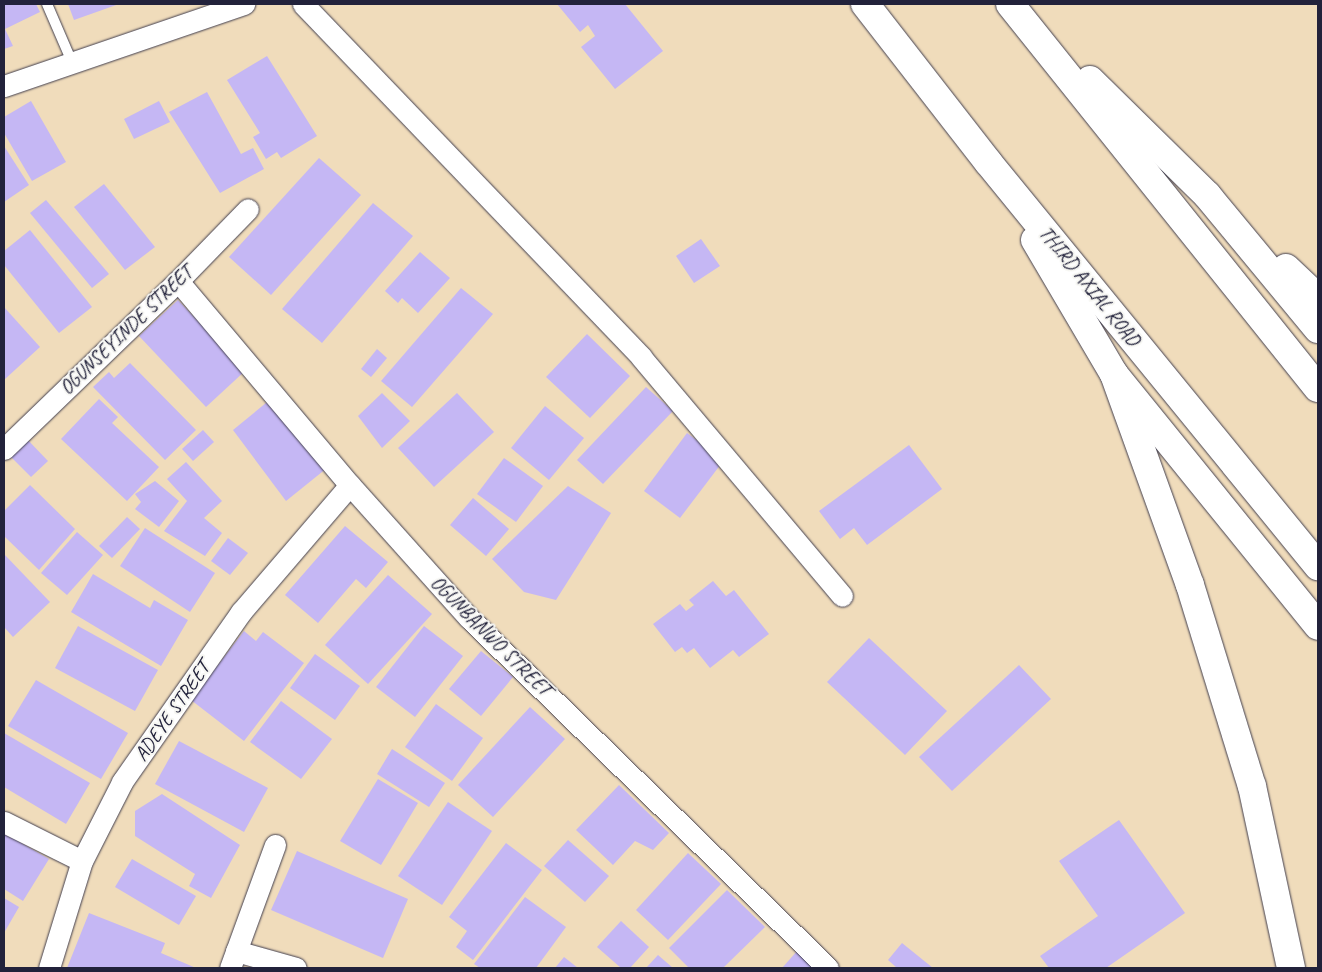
<!DOCTYPE html>
<html>
<head>
<meta charset="utf-8">
<style>
	body { margin:0 }
	#map { position:relative; width:1322px; height:972px; overflow:hidden; background:#f0dcbb; font-family:Caveat,sans-serif }
	div>[style] { position:absolute }
	[style*='--x'] { left:calc(var(--x)*1px); top:calc(var(--y)*1px); width:calc(var(--w)*1px); rotate:calc(var(--a)*1deg) }
	.building>* { inset:0; background:#c5b7f4 }
	.roads { filter:drop-shadow(0 0 1px #413e4e) drop-shadow(0 0 1px #413e4e) }
	.lane>* { height:10px; margin:-5px; padding:0 5px; transform-origin:5px; border-radius:5px; background:#fff }
	.street>* { height:21px; margin:-10.5px; padding:0 10.5px; transform-origin:10.5px; border-radius:10.5px; background:#fff }
	.highway>* { height:28px; margin:-14px; padding:0 14px; transform-origin:14px; border-radius:14px; background:#fff }
	span { translate:-50% -50%; white-space:nowrap; text-align:center; line-height:1.15; -webkit-text-stroke:4px #f6f6f2; paint-order:stroke }
	.street-label { font-size:20px; color:#22223b }
	.frame { position:absolute; inset:0; border:5px solid #22223b; pointer-events:none }
</style>
</head>
<body>
<div id="map">
	<div class="building">
		<i style="clip-path:polygon(4px 4px,36px 4px,40px 12px,5px 29px,13px 46px,4px 49px)"></i>
		<i style="clip-path:polygon(68px 4px,119px 4px,74px 20px)"></i>
		<i style="clip-path:polygon(557px 4px,625px 4px,663px 51px,615px 89px,581px 47px,595px 36px,588px 25px,580px 32px)"></i>
		<i style="clip-path:polygon(267px 56px,317px 136px,281px 158px,277px 152px,266px 159px,253px 137px,260px 133px,227px 80px)"></i>
		<i style="clip-path:polygon(207px 92px,241px 154px,253px 148px,264px 169px,220px 193px,169px 112px)"></i>
		<i style="clip-path:polygon(31px 101px,66px 162px,32px 181px,4px 133px,4px 117px)"></i>
		<i style="clip-path:polygon(159px 101px,170px 122px,134px 139px,124px 119px)"></i>
		<i style="clip-path:polygon(4px 146px,29px 185px,4px 202px)"></i>
		<i style="clip-path:polygon(319px 158px,361px 195px,271px 295px,229px 257px)"></i>
		<i style="clip-path:polygon(104px 184px,155px 247px,125px 270px,74px 207px)"></i>
		<i style="clip-path:polygon(46px 200px,109px 274px,92px 288px,30px 213px)"></i>
		<i style="clip-path:polygon(373px 203px,413px 236px,322px 343px,282px 309px)"></i>
		<i style="clip-path:polygon(30px 230px,92px 307px,59px 333px,4px 265px,4px 251px)"></i>
		<i style="clip-path:polygon(701px 239px,720px 266px,694px 283px,676px 256px)"></i>
		<i style="clip-path:polygon(420px 252px,450px 278px,418px 313px,402px 298px,398px 303px,385px 291px)"></i>
		<i style="clip-path:polygon(461px 288px,493px 314px,412px 407px,381px 381px)"></i>
		<i style="clip-path:polygon(178px 300px,245px 371px,206px 407px,139px 336px)"></i>
		<i style="clip-path:polygon(4px 307px,40px 347px,4px 380px)"></i>
		<i style="clip-path:polygon(587px 334px,630px 376px,590px 418px,546px 377px)"></i>
		<i style="clip-path:polygon(377px 349px,387px 358px,371px 377px,361px 369px)"></i>
		<i style="clip-path:polygon(130px 363px,196px 430px,165px 460px,93px 387px,109px 372px,114px 378px)"></i>
		<i style="clip-path:polygon(646px 387px,673px 411px,603px 484px,577px 460px)"></i>
		<i style="clip-path:polygon(382px 393px,410px 421px,382px 448px,358px 416px)"></i>
		<i style="clip-path:polygon(457px 393px,494px 432px,434px 487px,398px 448px)"></i>
		<i style="clip-path:polygon(272px 398px,327px 468px,286px 501px,233px 430px)"></i>
		<i style="clip-path:polygon(99px 399px,118px 417px,112px 423px,159px 467px,127px 501px,61px 439px)"></i>
		<i style="clip-path:polygon(545px 406px,584px 438px,549px 480px,511px 448px)"></i>
		<i style="clip-path:polygon(203px 430px,214px 442px,193px 461px,182px 449px)"></i>
		<i style="clip-path:polygon(687px 433px,724px 460px,680px 518px,644px 491px)"></i>
		<i style="clip-path:polygon(25px 437px,48px 461px,31px 477px,8px 454px)"></i>
		<i style="clip-path:polygon(909px 445px,942px 489px,867px 545px,854px 528px,840px 539px,819px 511px)"></i>
		<i style="clip-path:polygon(504px 458px,543px 486px,516px 522px,477px 494px)"></i>
		<i style="clip-path:polygon(186px 462px,222px 501px,204px 518px,222px 533px,205px 556px,164px 531px,187px 501px,167px 479px)"></i>
		<i style="clip-path:polygon(155px 481px,179px 501px,159px 527px,135px 509px,141px 502px,135px 494px)"></i>
		<i style="clip-path:polygon(30px 485px,75px 529px,39px 570px,4px 536px,4px 511px)"></i>
		<i style="clip-path:polygon(568px 486px,611px 513px,556px 600px,524px 592px,492px 559px)"></i>
		<i style="clip-path:polygon(473px 498px,509px 529px,486px 556px,450px 525px)"></i>
		<i style="clip-path:polygon(127px 517px,140px 529px,112px 558px,99px 546px)"></i>
		<i style="clip-path:polygon(345px 526px,388px 562px,366px 588px,356px 579px,318px 623px,285px 595px)"></i>
		<i style="clip-path:polygon(145px 528px,215px 573px,190px 612px,120px 566px)"></i>
		<i style="clip-path:polygon(77px 532px,103px 555px,67px 595px,41px 573px)"></i>
		<i style="clip-path:polygon(228px 538px,248px 553px,230px 575px,211px 561px)"></i>
		<i style="clip-path:polygon(4px 554px,50px 602px,13px 637px,4px 627px)"></i>
		<i style="clip-path:polygon(93px 574px,150px 608px,154px 600px,188px 620px,161px 666px,71px 612px)"></i>
		<i style="clip-path:polygon(388px 575px,432px 614px,368px 684px,325px 645px)"></i>
		<i style="clip-path:polygon(713px 581px,726px 596px,734px 590px,769px 634px,739px 657px,733px 650px,710px 668px,694px 648px,687px 653px,682px 647px,675px 652px,653px 624px,680px 604px,686px 611px,694px 605px,689px 600px)"></i>
		<i style="clip-path:polygon(78px 626px,158px 670px,135px 711px,55px 668px)"></i>
		<i style="clip-path:polygon(424px 626px,463px 656px,415px 717px,376px 687px)"></i>
		<i style="clip-path:polygon(244px 631px,256px 641px,263px 632px,304px 663px,244px 741px,191px 700px)"></i>
		<i style="clip-path:polygon(869px 638px,947px 711px,905px 755px,827px 682px)"></i>
		<i style="clip-path:polygon(481px 651px,513px 677px,481px 716px,449px 689px)"></i>
		<i style="clip-path:polygon(315px 654px,360px 686px,335px 720px,290px 688px)"></i>
		<i style="clip-path:polygon(1019px 665px,1051px 699px,952px 791px,919px 757px)"></i>
		<i style="clip-path:polygon(36px 680px,128px 733px,101px 779px,8px 726px)"></i>
		<i style="clip-path:polygon(281px 701px,332px 739px,301px 779px,250px 742px)"></i>
		<i style="clip-path:polygon(436px 704px,483px 738px,452px 781px,405px 747px)"></i>
		<i style="clip-path:polygon(530px 707px,565px 739px,493px 817px,458px 785px)"></i>
		<i style="clip-path:polygon(4px 733px,90px 783px,66px 824px,4px 787px)"></i>
		<i style="clip-path:polygon(179px 741px,268px 788px,244px 832px,155px 784px)"></i>
		<i style="clip-path:polygon(392px 749px,445px 783px,429px 807px,377px 774px)"></i>
		<i style="clip-path:polygon(378px 779px,418px 803px,381px 865px,340px 841px)"></i>
		<i style="clip-path:polygon(619px 785px,669px 833px,653px 850px,635px 841px,613px 865px,576px 830px)"></i>
		<i style="clip-path:polygon(162px 794px,240px 845px,211px 898px,189px 886px,195px 874px,135px 836px,135px 811px)"></i>
		<i style="clip-path:polygon(448px 802px,492px 831px,442px 905px,398px 876px)"></i>
		<i style="clip-path:polygon(1119px 820px,1185px 913px,1106px 968px,1049px 968px,1040px 956px,1098px 916px,1059px 861px)"></i>
		<i style="clip-path:polygon(4px 833px,49px 859px,23px 901px,4px 889px)"></i>
		<i style="clip-path:polygon(568px 840px,609px 876px,585px 902px,544px 866px)"></i>
		<i style="clip-path:polygon(506px 843px,542px 870px,473px 960px,456px 947px,467px 931px,449px 917px)"></i>
		<i style="clip-path:polygon(297px 851px,408px 899px,383px 958px,271px 910px)"></i>
		<i style="clip-path:polygon(688px 853px,721px 884px,668px 940px,636px 910px)"></i>
		<i style="clip-path:polygon(132px 859px,196px 896px,179px 925px,115px 887px)"></i>
		<i style="clip-path:polygon(727px 890px,765px 927px,723px 968px,689px 968px,669px 948px)"></i>
		<i style="clip-path:polygon(525px 897px,566px 927px,536px 968px,480px 968px,474px 964px)"></i>
		<i style="clip-path:polygon(4px 898px,19px 907px,4px 933px)"></i>
		<i style="clip-path:polygon(89px 913px,165px 943px,161px 953px,196px 968px,67px 968px)"></i>
		<i style="clip-path:polygon(621px 921px,649px 947px,630px 968px,621px 968px,597px 947px)"></i>
		<i style="clip-path:polygon(902px 943px,933px 968px,897px 968px,888px 960px)"></i>
		<i style="clip-path:polygon(798px 950px,818px 968px,782px 968px)"></i>
		<i style="clip-path:polygon(658px 955px,673px 968px,646px 968px)"></i>
		<i style="clip-path:polygon(564px 957px,578px 968px,555px 968px)"></i>
	</div>
	<div class="roads">
		<div class="lane">
			<i style="--x:47;--y:4;--w:63;--a:66.7"></i>
		</div>
		<div class="street">
			<i style="--x:303;--y:4;--w:489;--a:46.2"></i>
			<i style="--x:641;--y:357;--w:312;--a:49.9"></i>
			<i style="--x:4;--y:86;--w:254;--a:-18.9"></i>
			<i style="--x:178;--y:281;--w:267;--a:49.9"></i>
			<i style="--x:350;--y:485;--w:178;--a:48.2"></i>
			<i style="--x:469;--y:618;--w:501;--a:44.27"></i>
			<i style="--x:4;--y:449;--w:242;--a:-44"></i>
			<i style="--x:178;--y:281;--w:100;--a:-45.8"></i>
			<i style="--x:4;--y:822;--w:87;--a:26.6"></i>
			<i style="--x:236;--y:951;--w:62;--a:15.8"></i>
			<i style="--x:49;--y:968;--w:112;--a:-72.9"></i>
			<i style="--x:82;--y:861;--w:89;--a:-63.1"></i>
			<i style="--x:122;--y:782;--w:208;--a:-55"></i>
			<i style="--x:241;--y:612;--w:167;--a:-49.4"></i>
			<i style="--x:230;--y:968;--w:131;--a:-69.9"></i>
		</div>
		<div class="highway">
			<i style="--x:865;--y:4;--w:200;--a:52.1"></i>
			<i style="--x:988;--y:162;--w:522;--a:50.76"></i>
			<i style="--x:1010;--y:4;--w:492;--a:51.3"></i>
			<i style="--x:1090;--y:80;--w:164;--a:44.5"></i>
			<i style="--x:1207;--y:195;--w:174;--a:50.4"></i>
			<i style="--x:1035;--y:240;--w:156;--a:59.5"></i>
			<i style="--x:1114;--y:374;--w:324;--a:51"></i>
			<i style="--x:1286;--y:268;--w:44;--a:43.2"></i>
			<i style="--x:1114;--y:374;--w:224;--a:70.2"></i>
			<i style="--x:1190;--y:585;--w:210;--a:72.9"></i>
			<i style="--x:1252;--y:786;--w:186;--a:77.9"></i>
		</div>
	</div>
	<div class="street-label">
		<span style="left:1090px;top:286px;rotate:51deg">THIRD AXIAL ROAD</span>
		<span style="left:126px;top:330px;rotate:-44deg">OGUNSEYINDE STREET</span>
		<span style="left:491px;top:636px;rotate:45deg">OGUNBANWO STREET</span>
		<span style="left:172px;top:711px;rotate:-55deg">ADEYE STREET</span>
	</div>
	<div class="frame"></div>
</div>
</body>
</html>
